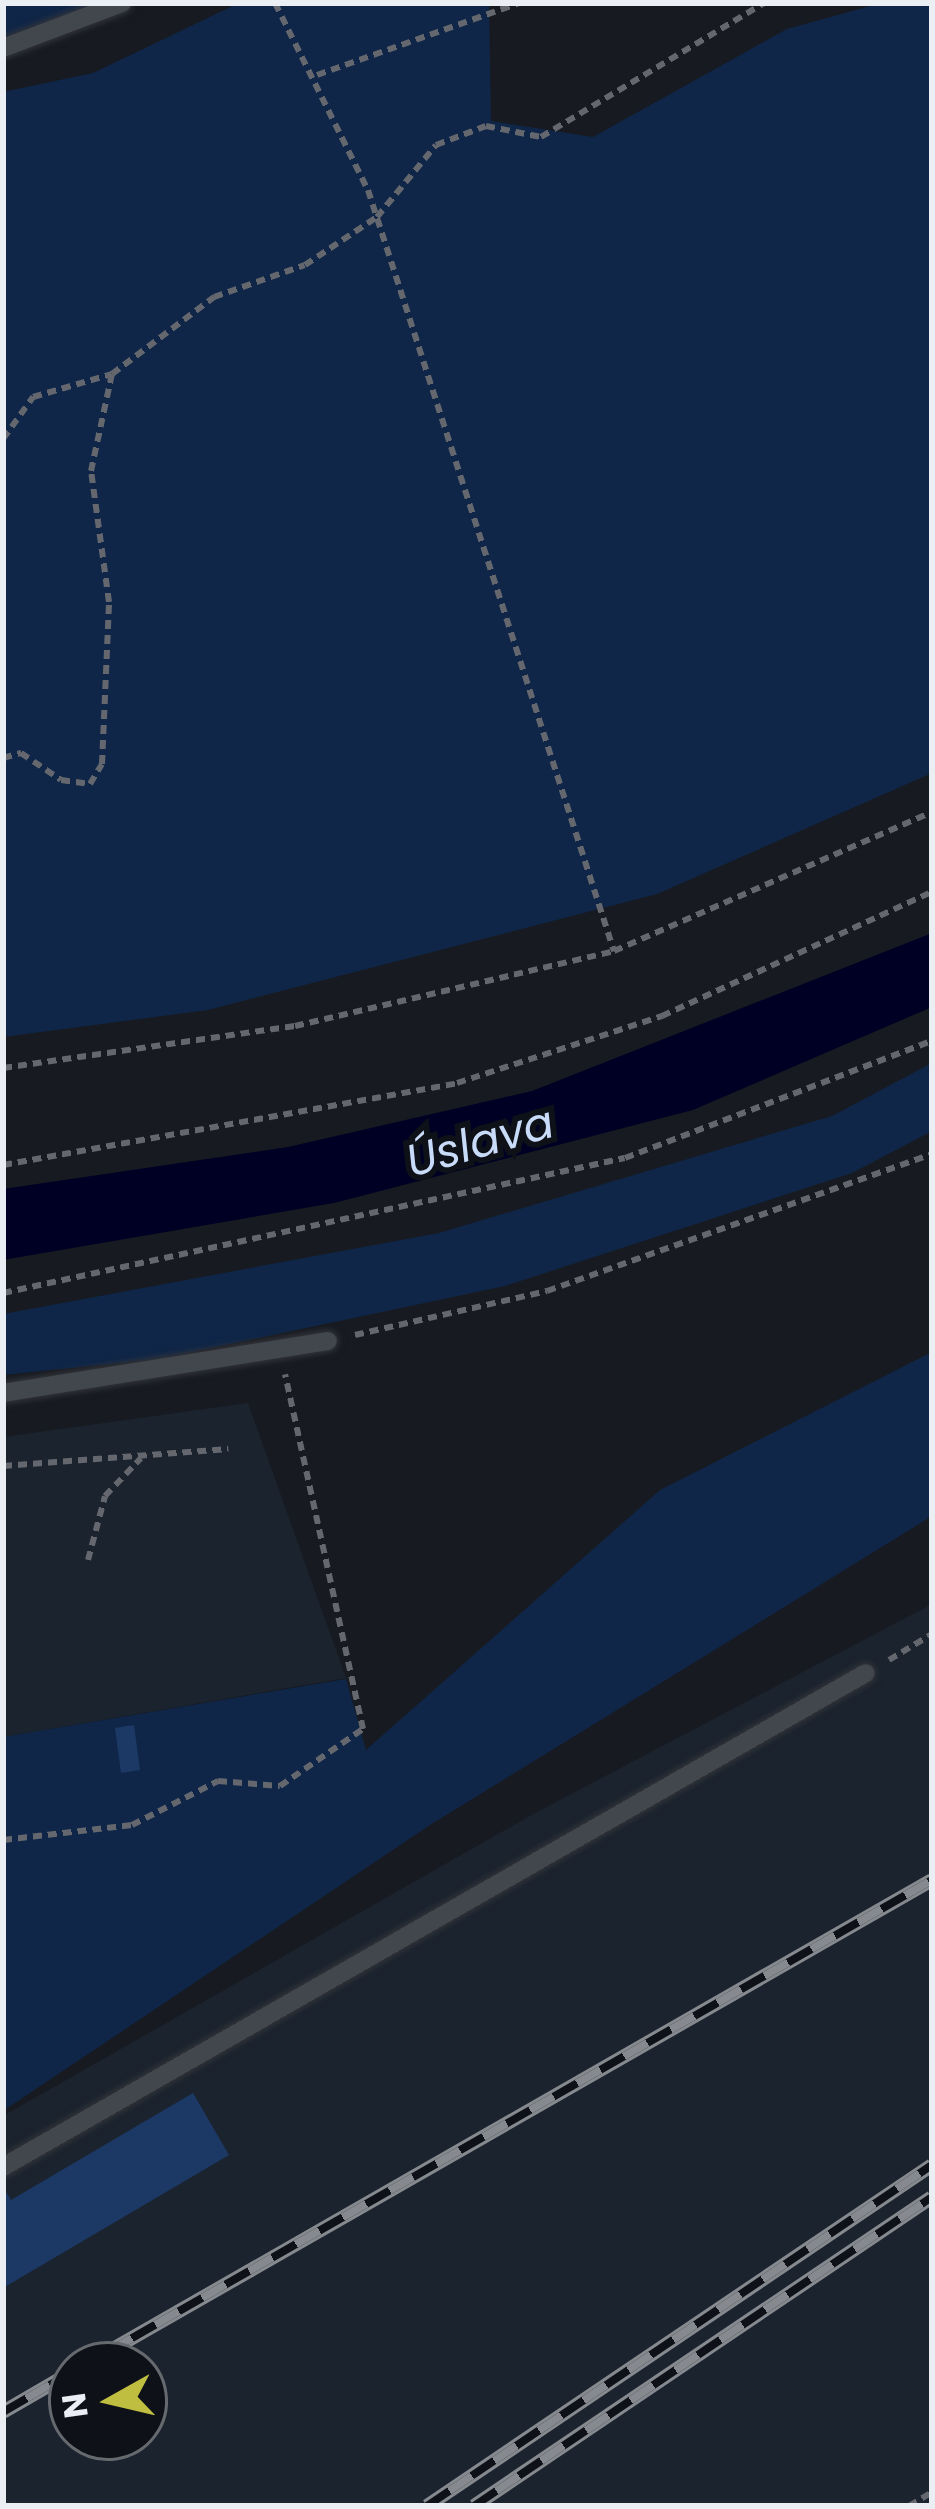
<!DOCTYPE html>
<html>
<head>
<meta charset="utf-8">
<style>
	body { margin:0 }
	#map { position:relative; width:935px; height:2509px; overflow:hidden; background:#171b21; font-family:Poppins,sans-serif }
	div>[style] { position:absolute }
	[style*='--x'] { left:calc(var(--x)*1px); top:calc(var(--y)*1px); width:calc(var(--w)*1px); rotate:calc(var(--a)*1deg) }
	.built>* { inset:0; background:#1b232e }
	.green>* { inset:0; background:#0f2648 }
	.water>* { inset:0; background:#000024 }
	.building>* { inset:0; background:#1c3966 }
	.path>* { height:6px; margin-top:-3px; transform-origin:0; background:repeating-linear-gradient(90deg,#64676d 0 9px,transparent 0 15px) }
	.roads { filter:drop-shadow(0 0 3px #323439) drop-shadow(0 0 3px #323439) }
	.service>* { height:18px; margin:-9px; padding:0 9px; transform-origin:9px; border-radius:9px; background:#42474e }
	.rail>* { height:14px; margin-top:-7px; transform-origin:0; background:repeating-linear-gradient(90deg,#0e1218 0 27px,#868a8f 0 54px); box-sizing:border-box; border-block:3px solid #868a8f }
	span { translate:-50% -50%; white-space:nowrap; text-align:center; line-height:1.15; -webkit-text-stroke:12px #0e1218; paint-order:stroke }
	.water-label { font-size:45px; color:#c8dbf9; font-style:italic }
	.frame { position:absolute; inset:0; border:6px solid #ebeef2; pointer-events:none }
	.north { position:absolute; left:48px; top:2341px; width:120px; height:120px; box-sizing:border-box; background:#0e1218; border:3px solid #666a6f; border-radius:50%; rotate:262deg; font-size:33px; font-weight:700; line-height:48px; text-align:center; color:#ebeef2 }
	.north::after { content:''; display:block; margin:auto; width:42px; height:54px; background:#bfbe41; clip-path:polygon(50% 0,100% 100%,50% 72%,0 100%) }
</style>
</head>
<body>
<div id="map">
	<div class="built">
		<i style="clip-path:polygon(248px 1403px,346px 1678px,3px 1737px,3px 1437px)"></i>
		<i style="clip-path:polygon(evenodd,932px 1604px,932px 2506px,3px 2506px,3px 2116px,537px 1812px,932px 1604px,72px 2365px,144px 2365px,144px 2437px,72px 2437px,72px 2365px)"></i>
	</div>
	<div class="green">
		<i style="clip-path:polygon(3px 3px,99px 3px,3px 38px)"></i>
		<i style="clip-path:polygon(239px 3px,489px 3px,491px 121px,593px 137px,787px 29px,881px 3px,932px 3px,932px 773px,657px 894px,208px 1010px,3px 1037px,3px 92px,93px 73px)"></i>
		<i style="clip-path:polygon(932px 1063px,932px 1131px,852px 1173px,505px 1286px,159px 1359px,3px 1375px,3px 1314px,439px 1233px,832px 1116px)"></i>
		<i style="clip-path:polygon(932px 1352px,932px 1516px,430px 1825px,3px 2111px,3px 1737px,346px 1679px,366px 1750px,660px 1490px)"></i>
	</div>
	<div class="water">
		<i style="clip-path:polygon(932px 933px,932px 1007px,693px 1110px,334px 1203px,3px 1260px,3px 1189px,288px 1147px,532px 1091px)"></i>
	</div>
	<div class="building">
		<i style="clip-path:polygon(134px 1725px,140px 1770px,121px 1773px,115px 1728px)"></i>
		<i style="clip-path:polygon(193px 2093px,229px 2155px,3px 2288px,3px 2187px,11px 2200px)"></i>
	</div>
	<div class="path">
		<i style="--x:275;--y:3;--w:209;--a:63.6"></i>
		<i style="--x:368;--y:190;--w:800;--a:72.09"></i>
		<i style="--x:317;--y:75;--w:214;--a:-19.6"></i>
		<i style="--x:3;--y:439;--w:52;--a:-54.5"></i>
		<i style="--x:33;--y:397;--w:82;--a:-16.2"></i>
		<i style="--x:112;--y:374;--w:128;--a:-37"></i>
		<i style="--x:214;--y:297;--w:96;--a:-19.4"></i>
		<i style="--x:305;--y:265;--w:87;--a:-33.7"></i>
		<i style="--x:377;--y:217;--w:93;--a:-50.7"></i>
		<i style="--x:436;--y:145;--w:53;--a:-20.8"></i>
		<i style="--x:486;--y:126;--w:56;--a:11.3"></i>
		<i style="--x:541;--y:137;--w:260;--a:-31"></i>
		<i style="--x:3;--y:758;--w:19;--a:-16"></i>
		<i style="--x:21;--y:753;--w:48;--a:34"></i>
		<i style="--x:61;--y:780;--w:29;--a:8"></i>
		<i style="--x:90;--y:784;--w:23;--a:-59"></i>
		<i style="--x:102;--y:764;--w:162;--a:-87.5"></i>
		<i style="--x:109;--y:602;--w:132;--a:-97.8"></i>
		<i style="--x:91;--y:471;--w:99;--a:-77.8"></i>
		<i style="--x:3;--y:1068;--w:295;--a:-8.2"></i>
		<i style="--x:295;--y:1026;--w:328;--a:-13.2"></i>
		<i style="--x:614;--y:951;--w:347;--a:-23.6"></i>
		<i style="--x:3;--y:1165;--w:461;--a:-10.2"></i>
		<i style="--x:457;--y:1083;--w:216;--a:-18.1"></i>
		<i style="--x:662;--y:1016;--w:297;--a:-24.7"></i>
		<i style="--x:3;--y:1293;--w:636;--a:-12.25"></i>
		<i style="--x:625;--y:1158;--w:329;--a:-20.9"></i>
		<i style="--x:355;--y:1335;--w:197;--a:-12.9"></i>
		<i style="--x:547;--y:1291;--w:409;--a:-19.6"></i>
		<i style="--x:3;--y:1466;--w:226;--a:-4.3"></i>
		<i style="--x:88;--y:1560;--w:66;--a:-75.1"></i>
		<i style="--x:105;--y:1496;--w:52;--a:-46.5"></i>
		<i style="--x:889;--y:1660;--w:50;--a:-31.2"></i>
		<i style="--x:3;--y:1840;--w:130;--a:-6.6"></i>
		<i style="--x:132;--y:1825;--w:97;--a:-27.1"></i>
		<i style="--x:218;--y:1781;--w:62;--a:4.6"></i>
		<i style="--x:280;--y:1786;--w:101;--a:-34.5"></i>
		<i style="--x:363;--y:1729;--w:363;--a:-102.4"></i>
		<i style="--x:909;--y:2506;--w:27;--a:-31"></i>
	</div>
	<div class="roads">
		<div class="service">
			<i style="--x:3;--y:48;--w:127;--a:-20.7"></i>
			<i style="--x:3;--y:1393;--w:329;--a:-9.1"></i>
			<i style="--x:3;--y:2167;--w:994;--a:-29.79"></i>
		</div>
	</div>
	<div class="rail">
		<i style="--x:85;--y:2365;--w:976;--a:-29.8"></i>
		<i style="--x:3;--y:2412;--w:80;--a:-30.1"></i>
		<i style="--x:427;--y:2506;--w:609;--a:-34.03"></i>
		<i style="--x:474;--y:2506;--w:552;--a:-34.01"></i>
	</div>
	<div class="water-label">
		<span style="left:480px;top:1142px;rotate:-16deg">Úslava</span>
	</div>
	<div class="frame"></div>
	<div class="north">N</div>
</div>
</body>
</html>
